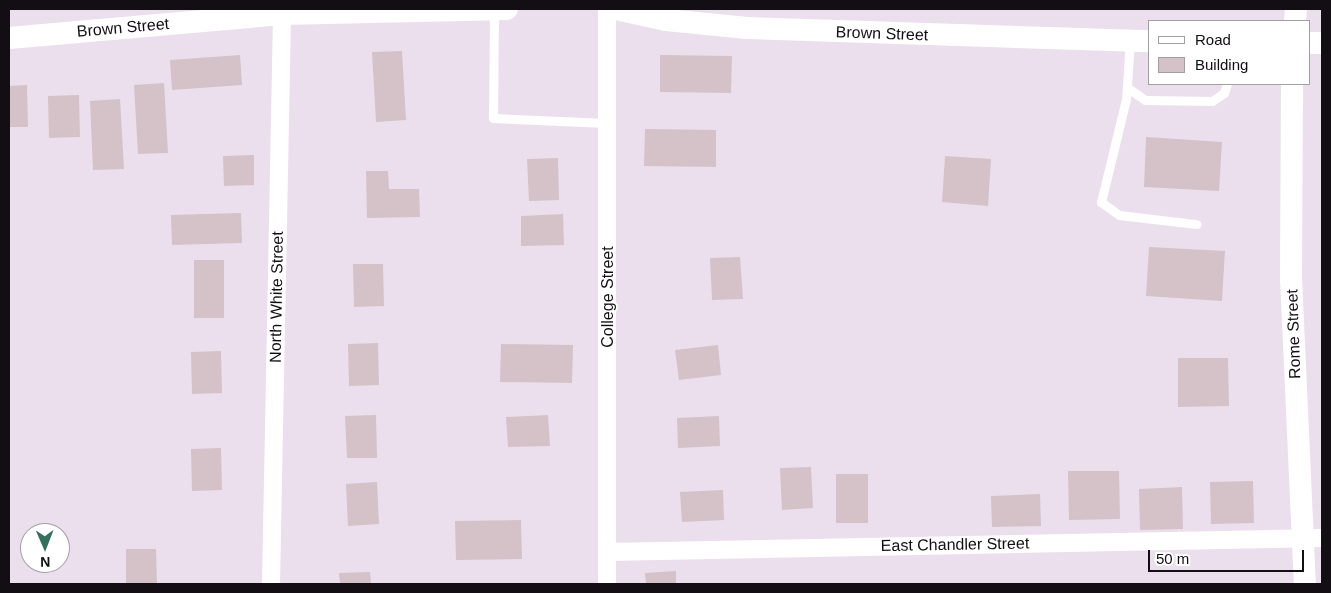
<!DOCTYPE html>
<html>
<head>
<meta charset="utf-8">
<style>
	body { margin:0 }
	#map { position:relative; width:1331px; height:593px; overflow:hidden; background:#ebdfed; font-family:Arial,sans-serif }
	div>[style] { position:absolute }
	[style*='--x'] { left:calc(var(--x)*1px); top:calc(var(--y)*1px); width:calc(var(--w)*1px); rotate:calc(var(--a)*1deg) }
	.building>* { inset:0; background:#d4c2c8 }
	.service>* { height:9px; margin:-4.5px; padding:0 4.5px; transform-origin:4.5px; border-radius:4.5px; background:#fff }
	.minor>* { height:18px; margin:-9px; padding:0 9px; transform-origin:9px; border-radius:9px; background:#fff }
	.tertiary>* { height:22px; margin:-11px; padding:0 11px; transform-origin:11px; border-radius:11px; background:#fff }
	span { translate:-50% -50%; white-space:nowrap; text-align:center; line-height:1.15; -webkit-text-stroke:4px #fff; paint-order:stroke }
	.street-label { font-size:16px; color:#120e13 }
	.frame { position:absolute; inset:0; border:10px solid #120e13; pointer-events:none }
	.legend { position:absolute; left:1148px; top:20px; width:162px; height:65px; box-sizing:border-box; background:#fff; border:1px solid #a09fa1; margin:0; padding:6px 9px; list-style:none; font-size:15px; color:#120e13 }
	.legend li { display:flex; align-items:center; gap:10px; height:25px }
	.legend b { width:25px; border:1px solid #a09fa1 }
	.north { position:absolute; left:20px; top:523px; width:50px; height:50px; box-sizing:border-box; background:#fff; border:1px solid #a09fa1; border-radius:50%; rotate:179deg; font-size:14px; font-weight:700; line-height:20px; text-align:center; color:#120e13 }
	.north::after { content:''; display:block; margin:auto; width:18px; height:22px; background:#33715d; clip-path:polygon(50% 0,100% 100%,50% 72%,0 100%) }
	.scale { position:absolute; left:1148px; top:550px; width:156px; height:22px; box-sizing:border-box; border:2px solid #120e13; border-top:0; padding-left:6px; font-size:15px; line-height:18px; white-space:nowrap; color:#120e13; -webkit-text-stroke:4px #fff; paint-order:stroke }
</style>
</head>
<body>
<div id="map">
	<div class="building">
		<i style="clip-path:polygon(402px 51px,406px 120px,376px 122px,372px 52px)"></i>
		<i style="clip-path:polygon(240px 55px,242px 85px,172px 90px,170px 60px)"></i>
		<i style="clip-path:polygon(660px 55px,732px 56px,731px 93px,660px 92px)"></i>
		<i style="clip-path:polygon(164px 83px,168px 153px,138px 154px,134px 85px)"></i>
		<i style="clip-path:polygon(27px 85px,28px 127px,9px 127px,9px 86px)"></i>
		<i style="clip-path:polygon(79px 95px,80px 137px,49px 138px,48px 96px)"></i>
		<i style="clip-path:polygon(120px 99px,124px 169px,93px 170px,90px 101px)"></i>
		<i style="clip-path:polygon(645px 129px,716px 130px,716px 167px,644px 166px)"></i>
		<i style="clip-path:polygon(1146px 137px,1222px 142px,1219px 191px,1144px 187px)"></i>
		<i style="clip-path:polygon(254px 155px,254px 185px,224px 186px,223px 156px)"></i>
		<i style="clip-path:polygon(945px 156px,991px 159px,988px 206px,942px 202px)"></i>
		<i style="clip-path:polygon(558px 158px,559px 200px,529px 201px,527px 159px)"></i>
		<i style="clip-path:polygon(366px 171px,388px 171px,389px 189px,419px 189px,420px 217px,367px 218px)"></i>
		<i style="clip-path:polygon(241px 213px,242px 243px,172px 245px,171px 215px)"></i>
		<i style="clip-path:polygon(563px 214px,564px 245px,521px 246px,521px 216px)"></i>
		<i style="clip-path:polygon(1149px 247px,1225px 251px,1222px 301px,1146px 296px)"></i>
		<i style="clip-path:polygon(740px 257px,743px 299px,712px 300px,710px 258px)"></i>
		<i style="clip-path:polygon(194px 260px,224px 260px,224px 318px,194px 318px)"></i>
		<i style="clip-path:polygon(353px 264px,383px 264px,384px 306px,354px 307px)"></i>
		<i style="clip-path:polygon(378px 343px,379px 385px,349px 386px,348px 344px)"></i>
		<i style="clip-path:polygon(501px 344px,573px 345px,572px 383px,500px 382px)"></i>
		<i style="clip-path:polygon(718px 345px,721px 375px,679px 380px,675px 350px)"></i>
		<i style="clip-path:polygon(221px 351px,222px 393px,192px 394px,191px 352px)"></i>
		<i style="clip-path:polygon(1178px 358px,1228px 358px,1229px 406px,1178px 407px)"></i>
		<i style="clip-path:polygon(376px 415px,377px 458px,347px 458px,345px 416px)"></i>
		<i style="clip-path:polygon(548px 415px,550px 446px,508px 447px,506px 417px)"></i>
		<i style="clip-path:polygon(719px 416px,720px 446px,678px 448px,677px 418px)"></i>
		<i style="clip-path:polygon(221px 448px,222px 490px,192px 491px,191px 449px)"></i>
		<i style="clip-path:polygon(811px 467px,813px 508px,782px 510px,780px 468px)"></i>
		<i style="clip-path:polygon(1068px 471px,1119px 471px,1120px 519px,1069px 520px)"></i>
		<i style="clip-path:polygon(836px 474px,868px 474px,868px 523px,836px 523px)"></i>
		<i style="clip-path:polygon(1253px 481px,1254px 523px,1211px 524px,1210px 482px)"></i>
		<i style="clip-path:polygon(377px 482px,379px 524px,348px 526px,346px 484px)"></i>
		<i style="clip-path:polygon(1182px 487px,1183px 529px,1140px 530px,1139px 489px)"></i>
		<i style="clip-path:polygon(723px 490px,724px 520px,682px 522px,680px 492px)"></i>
		<i style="clip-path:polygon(1040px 494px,1041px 526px,992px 527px,991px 496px)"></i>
		<i style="clip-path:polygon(521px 520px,522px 559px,456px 560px,455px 521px)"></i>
		<i style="clip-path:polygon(126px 549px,156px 549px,157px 584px,126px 584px)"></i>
		<i style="clip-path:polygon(676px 571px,676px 584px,646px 584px,645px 573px)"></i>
		<i style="clip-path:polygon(370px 572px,371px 584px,340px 584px,339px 573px)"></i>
	</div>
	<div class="service">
		<i style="--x:494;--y:10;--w:108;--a:90.5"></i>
		<i style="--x:493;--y:118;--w:114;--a:2.5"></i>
		<i style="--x:1130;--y:41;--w:58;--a:93.9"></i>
		<i style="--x:1126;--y:99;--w:106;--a:103.6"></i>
		<i style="--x:1101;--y:202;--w:22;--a:36"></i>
		<i style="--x:1119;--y:215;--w:78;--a:6.7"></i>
		<i style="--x:1128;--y:88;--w:21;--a:35"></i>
		<i style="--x:1145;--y:100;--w:67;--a:0.9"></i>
		<i style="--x:1212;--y:101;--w:14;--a:-34"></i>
		<i style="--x:1224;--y:93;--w:9;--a:-72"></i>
	</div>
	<div class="minor">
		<i style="--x:608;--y:552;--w:714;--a:-1.12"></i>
		<i style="--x:271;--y:584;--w:570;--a:-88.89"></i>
		<i style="--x:607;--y:584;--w:575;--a:-90"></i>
	</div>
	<div class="tertiary">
		<i style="--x:616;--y:9;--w:51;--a:12.4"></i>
		<i style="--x:666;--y:20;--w:82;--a:5.6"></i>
		<i style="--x:748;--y:28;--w:402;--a:1.9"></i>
		<i style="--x:1295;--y:21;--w:12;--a:-85"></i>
		<i style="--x:9;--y:38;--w:274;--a:-5"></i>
		<i style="--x:282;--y:14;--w:225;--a:-1.3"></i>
		<i style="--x:1310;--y:43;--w:12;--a:0"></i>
		<i style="--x:1292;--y:84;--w:194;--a:90.3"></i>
		<i style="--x:1291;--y:278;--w:306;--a:87.4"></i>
	</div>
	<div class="street-label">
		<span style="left:123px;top:28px;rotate:-5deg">Brown Street</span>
		<span style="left:882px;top:34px;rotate:2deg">Brown Street</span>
		<span style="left:277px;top:297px;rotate:-89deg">North White Street</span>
		<span style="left:608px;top:297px;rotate:-90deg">College Street</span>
		<span style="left:1294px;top:334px;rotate:-92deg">Rome Street</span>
		<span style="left:955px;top:545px;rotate:-1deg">East Chandler Street</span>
	</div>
	<div class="frame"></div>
	<ul class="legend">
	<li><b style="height:6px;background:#fff"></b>Road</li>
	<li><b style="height:14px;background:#d4c2c8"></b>Building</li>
	</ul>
	<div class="north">N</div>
	<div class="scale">50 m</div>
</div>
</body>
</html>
